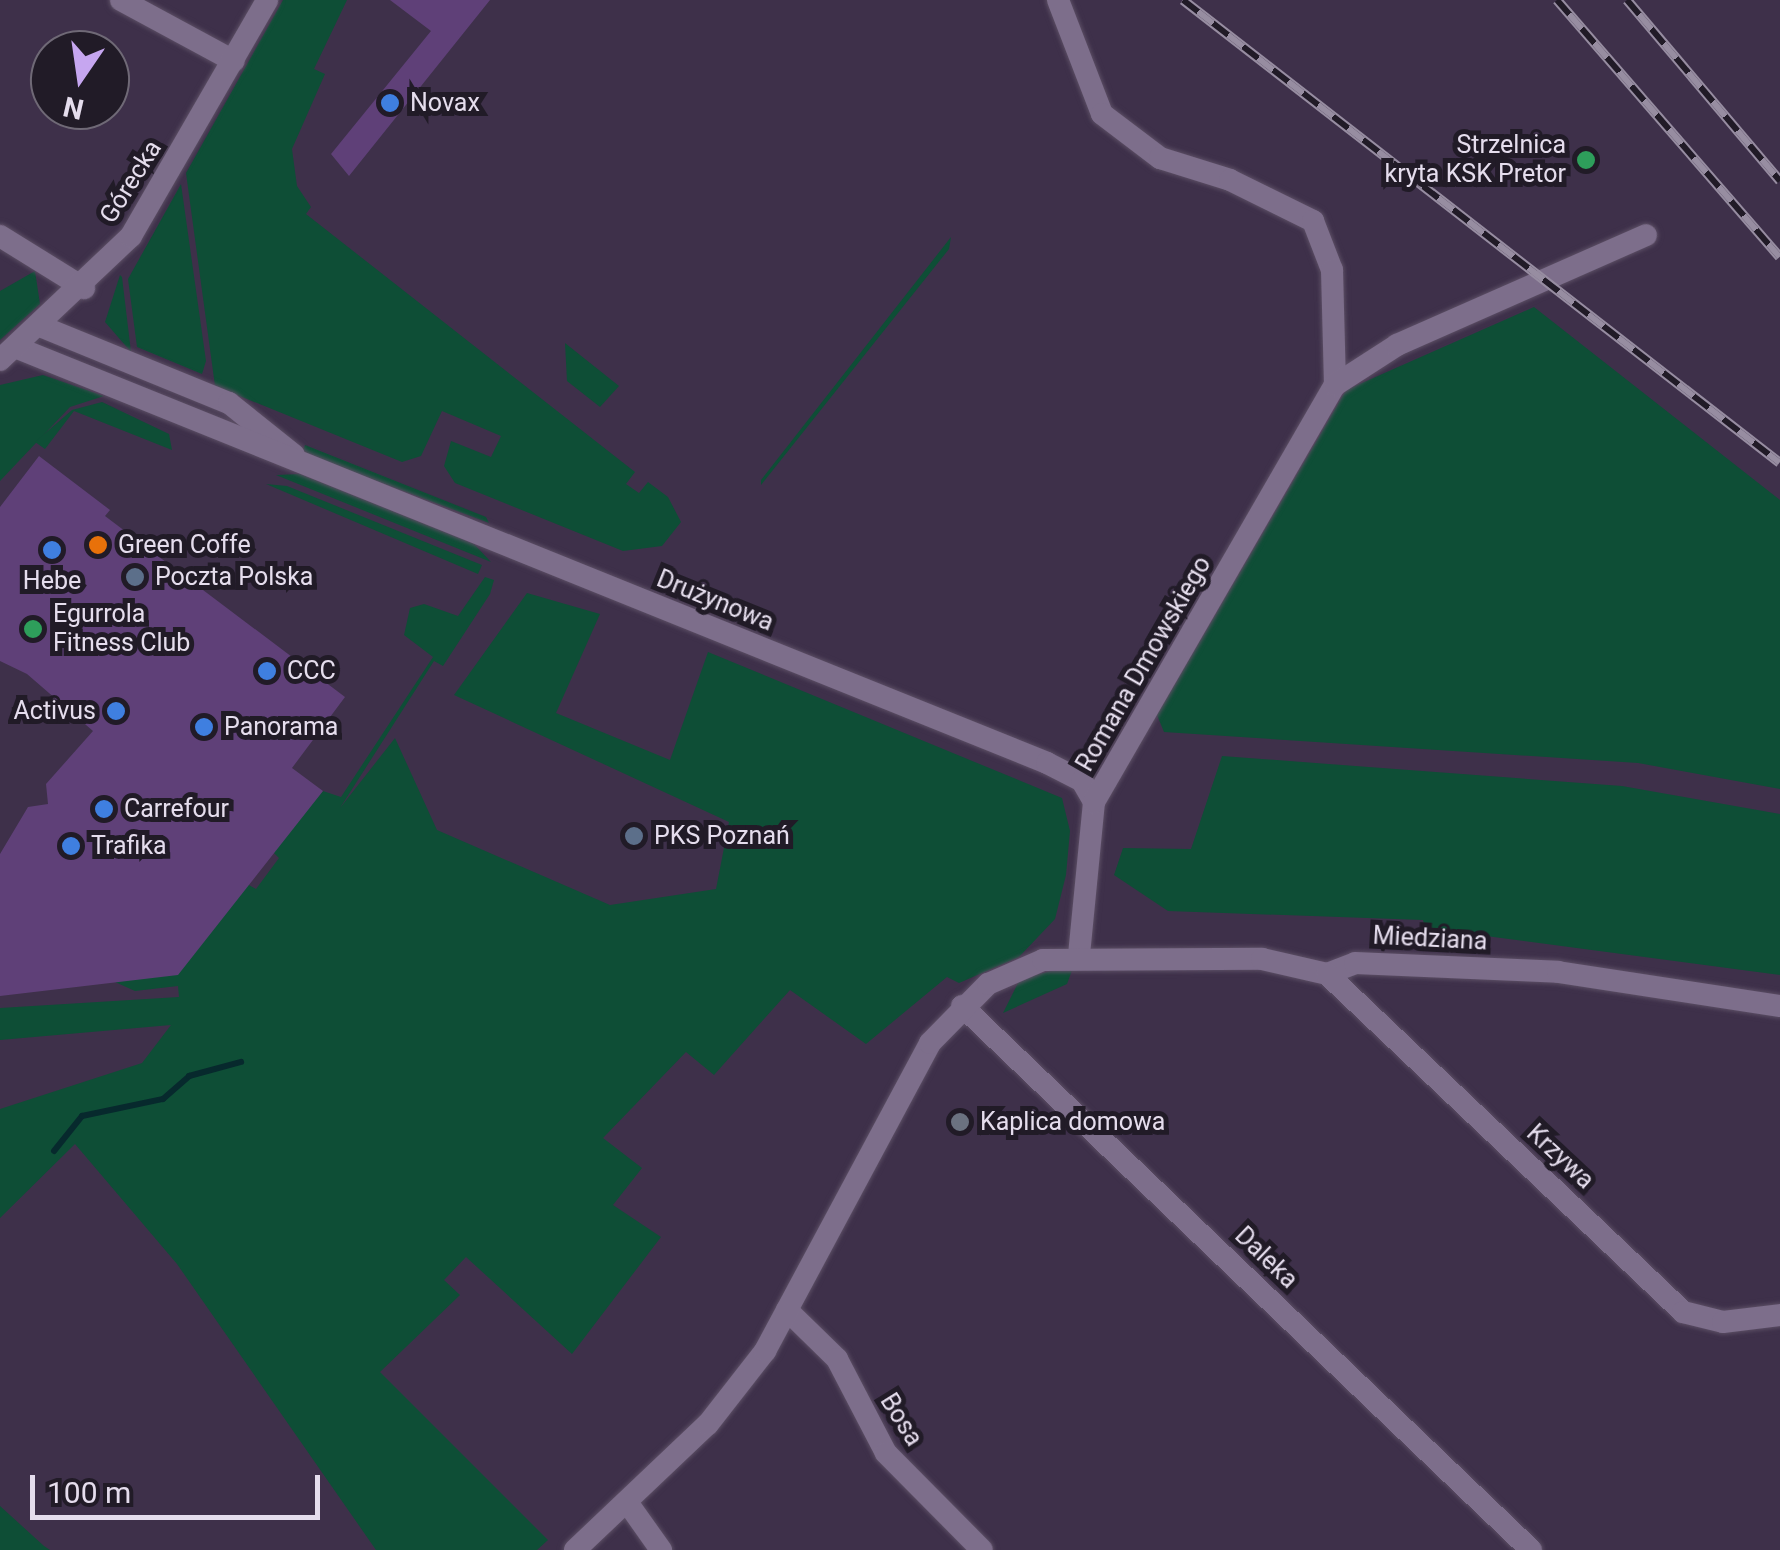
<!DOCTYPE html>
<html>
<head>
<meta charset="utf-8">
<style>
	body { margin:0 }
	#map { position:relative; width:1780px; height:1550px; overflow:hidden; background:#3e304a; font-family:Roboto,sans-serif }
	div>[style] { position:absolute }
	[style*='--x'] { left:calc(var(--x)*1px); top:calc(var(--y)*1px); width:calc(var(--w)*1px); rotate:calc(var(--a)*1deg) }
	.green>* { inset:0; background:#0e4e36 }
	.stream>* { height:6px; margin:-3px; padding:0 3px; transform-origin:3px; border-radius:3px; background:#07292d }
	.building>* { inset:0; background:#5f4078 }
	.roads { filter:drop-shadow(0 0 2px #5b4e64) drop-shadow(0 0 2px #5b4e64) }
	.minor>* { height:22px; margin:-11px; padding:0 11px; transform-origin:11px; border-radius:11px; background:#7d6e8b }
	.rail>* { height:10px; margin-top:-5px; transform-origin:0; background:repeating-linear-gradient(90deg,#211b27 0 19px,#978da1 0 38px); box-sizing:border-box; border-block:2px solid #978da1 }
	.dots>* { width:28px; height:28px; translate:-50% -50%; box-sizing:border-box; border:5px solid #211b27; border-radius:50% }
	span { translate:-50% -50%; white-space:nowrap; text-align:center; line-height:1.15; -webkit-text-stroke:10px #211b27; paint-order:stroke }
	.poi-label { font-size:25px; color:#e5dded }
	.left { translate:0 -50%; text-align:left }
	.right { translate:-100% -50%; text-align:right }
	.street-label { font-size:25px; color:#e5dded }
	.north { position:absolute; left:30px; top:30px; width:100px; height:100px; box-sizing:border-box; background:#211b27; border:2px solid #6f6976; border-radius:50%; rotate:193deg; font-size:28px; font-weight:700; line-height:40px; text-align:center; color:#e5dded }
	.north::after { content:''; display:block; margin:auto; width:35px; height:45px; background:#c6a6f0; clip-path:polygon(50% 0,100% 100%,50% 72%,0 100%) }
	.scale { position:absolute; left:30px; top:1475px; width:290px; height:45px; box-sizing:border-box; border:5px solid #e5dded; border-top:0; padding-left:12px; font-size:30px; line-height:35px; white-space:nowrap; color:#e5dded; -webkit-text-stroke:8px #211b27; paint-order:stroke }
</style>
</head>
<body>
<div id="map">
	<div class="green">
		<i style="clip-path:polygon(283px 0,347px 0,314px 69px,325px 74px,292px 149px,297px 186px,311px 207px,306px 214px,635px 472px,626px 484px,639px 493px,648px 482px,668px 497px,681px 522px,662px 546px,623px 551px,455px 483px,444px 466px,451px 441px,491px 457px,501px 436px,442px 411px,421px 456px,402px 462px,215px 386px,186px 173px)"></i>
		<i style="clip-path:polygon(181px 184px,206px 361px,202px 374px,137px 347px,128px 279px)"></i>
		<i style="clip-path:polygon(951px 237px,949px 249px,761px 485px,761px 480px)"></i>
		<i style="clip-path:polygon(35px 271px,40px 304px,0 340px,0 291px)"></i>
		<i style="clip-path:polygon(120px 275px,122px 277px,131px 352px,105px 322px)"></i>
		<i style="clip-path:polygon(1534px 307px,1780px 500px,1780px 789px,1638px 763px,1164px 732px,1157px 715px,1346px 390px)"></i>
		<i style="clip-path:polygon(565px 343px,619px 386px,600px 407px,567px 381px)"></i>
		<i style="clip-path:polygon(43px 375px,104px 396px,70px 407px,0 481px,0 385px)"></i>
		<i style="clip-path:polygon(102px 402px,169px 434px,172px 450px,74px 411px,45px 449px,35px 442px,72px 410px)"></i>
		<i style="clip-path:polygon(305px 445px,486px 517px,489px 523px,302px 453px)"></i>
		<i style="clip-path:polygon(300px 474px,474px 544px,491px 562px,276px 475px)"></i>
		<i style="clip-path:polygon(266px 484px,287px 486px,482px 565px,478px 574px)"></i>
		<i style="clip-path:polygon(485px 577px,494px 580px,490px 594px,443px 666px,434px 661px,340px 808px,395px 738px,437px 830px,610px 905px,716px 889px,729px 822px,454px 695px,527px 593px,600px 614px,556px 713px,670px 760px,708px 652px,1062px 798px,1070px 831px,1066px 875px,1055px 919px,1019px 957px,959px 983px,947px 977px,866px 1044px,790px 990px,714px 1075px,686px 1052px,603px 1138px,642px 1168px,613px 1205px,661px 1237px,572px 1354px,466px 1257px,444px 1280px,460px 1295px,380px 1372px,548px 1540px,537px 1550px,376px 1550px,177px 1264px,75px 1144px,0 1218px,0 1109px,142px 1063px,171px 1025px,0 1040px,0 1008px,179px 997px,178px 986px,135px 991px,115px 982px,247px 884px,256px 889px,279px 858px,272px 851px,323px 791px,341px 797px,433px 657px,404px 635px,410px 608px,424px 604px,458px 616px)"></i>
		<i style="clip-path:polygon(1222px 756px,1622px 786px,1780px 814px,1780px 975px,1425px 928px,1423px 920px,1168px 911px,1114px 875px,1123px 848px,1191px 849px)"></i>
		<i style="clip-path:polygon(1074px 965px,1067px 984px,1003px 1013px,1020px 979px)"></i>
		<i style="clip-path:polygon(0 1506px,44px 1546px,50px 1550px,0 1550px)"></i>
	</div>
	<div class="stream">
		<i style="--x:54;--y:1151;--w:45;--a:-51.3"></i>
		<i style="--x:82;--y:1116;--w:83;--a:-11.9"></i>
		<i style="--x:163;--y:1099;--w:35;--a:-41"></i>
		<i style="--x:189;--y:1076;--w:54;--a:-15.1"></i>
	</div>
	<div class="building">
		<i style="clip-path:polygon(390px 0,490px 0,349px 176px,331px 154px,431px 31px)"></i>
		<i style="clip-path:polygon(39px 456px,110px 510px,105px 516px,345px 697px,292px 768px,323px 791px,178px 975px,0 996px,0 854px,28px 807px,48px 804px,46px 784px,93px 731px,27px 674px,0 661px,0 507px)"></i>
	</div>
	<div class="roads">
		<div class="minor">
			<i style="--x:121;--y:0;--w:128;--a:28.4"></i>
			<i style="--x:1058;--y:0;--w:122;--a:68.9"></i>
			<i style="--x:1102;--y:114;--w:73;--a:37.2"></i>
			<i style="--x:1160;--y:158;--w:73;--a:17.4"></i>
			<i style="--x:1230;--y:180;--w:93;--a:26.3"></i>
			<i style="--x:1313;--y:221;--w:53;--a:68.8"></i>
			<i style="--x:1332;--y:270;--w:115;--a:88.5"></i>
			<i style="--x:0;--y:236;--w:99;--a:31.8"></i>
			<i style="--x:40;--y:326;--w:204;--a:22.2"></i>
			<i style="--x:229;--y:403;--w:83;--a:38.7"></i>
			<i style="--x:15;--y:347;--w:1113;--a:21.95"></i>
			<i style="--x:1047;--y:763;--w:39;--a:27"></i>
			<i style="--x:1082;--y:781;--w:24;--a:60"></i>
			<i style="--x:0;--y:360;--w:180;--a:-43.4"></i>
			<i style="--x:131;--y:236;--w:272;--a:-60"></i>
			<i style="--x:1079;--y:955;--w:154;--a:-84.4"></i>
			<i style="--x:1094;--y:802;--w:482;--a:-60"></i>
			<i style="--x:1335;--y:385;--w:74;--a:-32.8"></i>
			<i style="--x:1397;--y:345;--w:272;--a:-23.8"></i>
			<i style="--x:1327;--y:974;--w:30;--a:-21"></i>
			<i style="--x:1355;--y:963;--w:203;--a:2.5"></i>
			<i style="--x:1558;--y:972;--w:225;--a:8.7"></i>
			<i style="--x:962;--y:1006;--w:787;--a:43.71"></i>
			<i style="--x:787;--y:1310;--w:70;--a:44.4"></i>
			<i style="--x:837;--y:1359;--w:106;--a:62.5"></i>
			<i style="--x:886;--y:1453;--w:136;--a:45.3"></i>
			<i style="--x:627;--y:1502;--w:59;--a:54.7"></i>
			<i style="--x:575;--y:1550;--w:183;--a:-43.5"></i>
			<i style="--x:708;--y:1424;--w:93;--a:-52"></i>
			<i style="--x:765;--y:1351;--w:349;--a:-61.8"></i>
			<i style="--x:930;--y:1043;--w:83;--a:-45.5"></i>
			<i style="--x:988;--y:984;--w:60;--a:-23.6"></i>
			<i style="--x:1043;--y:960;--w:219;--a:-0.3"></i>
			<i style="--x:1262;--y:959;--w:67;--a:13"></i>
			<i style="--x:1327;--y:974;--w:491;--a:43.5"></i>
			<i style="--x:1683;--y:1312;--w:41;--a:14"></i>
			<i style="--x:1723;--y:1322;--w:57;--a:-7"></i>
		</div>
	</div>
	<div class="rail">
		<i style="--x:1183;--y:0;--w:755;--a:37.8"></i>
		<i style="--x:1557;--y:0;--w:340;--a:49.1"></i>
		<i style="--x:1627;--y:0;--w:237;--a:49.8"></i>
	</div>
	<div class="dots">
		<i style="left:390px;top:103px;background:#3f7fe0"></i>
		<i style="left:1586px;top:160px;background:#2e9e5b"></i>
		<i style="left:98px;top:545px;background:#e8710a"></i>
		<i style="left:52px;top:550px;background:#3f7fe0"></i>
		<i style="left:135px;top:577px;background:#5c6f8a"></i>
		<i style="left:33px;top:629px;background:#2e9e5b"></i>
		<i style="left:267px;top:671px;background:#3f7fe0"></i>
		<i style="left:116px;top:711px;background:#3f7fe0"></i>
		<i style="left:204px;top:727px;background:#3f7fe0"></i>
		<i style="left:104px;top:809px;background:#3f7fe0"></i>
		<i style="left:634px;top:836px;background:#5c6f8a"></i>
		<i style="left:71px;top:846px;background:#3f7fe0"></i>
		<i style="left:960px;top:1122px;background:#6b7280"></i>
	</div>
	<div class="poi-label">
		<span class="left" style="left:410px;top:103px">Novax</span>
		<span class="right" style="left:1566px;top:160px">Strzelnica<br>kryta KSK Pretor</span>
		<span class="left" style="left:118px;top:545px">Green Coffe</span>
		<span class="left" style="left:155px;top:577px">Poczta Polska</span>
		<span style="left:52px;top:581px">Hebe</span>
		<span class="left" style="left:53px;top:629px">Egurrola<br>Fitness Club</span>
		<span class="left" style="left:287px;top:671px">CCC</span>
		<span class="right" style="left:96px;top:711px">Activus</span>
		<span class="left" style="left:224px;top:727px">Panorama</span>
		<span class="left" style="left:124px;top:809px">Carrefour</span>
		<span class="left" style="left:654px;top:836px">PKS Poznań</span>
		<span class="left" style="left:91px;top:846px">Trafika</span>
		<span class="left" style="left:980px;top:1122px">Kaplica domowa</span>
	</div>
	<div class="street-label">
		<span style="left:131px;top:182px;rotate:-58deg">Górecka</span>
		<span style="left:715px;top:601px;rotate:22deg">Drużynowa</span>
		<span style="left:1144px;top:664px;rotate:-60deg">Romana Dmowskiego</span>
		<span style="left:1430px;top:939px;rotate:3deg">Miedziana</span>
		<span style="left:1560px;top:1157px;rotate:43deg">Krzywa</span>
		<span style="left:1266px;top:1258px;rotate:44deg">Daleka</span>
		<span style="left:901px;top:1420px;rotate:58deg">Bosa</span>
	</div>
	<div class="north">N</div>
	<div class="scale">100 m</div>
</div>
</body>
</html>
